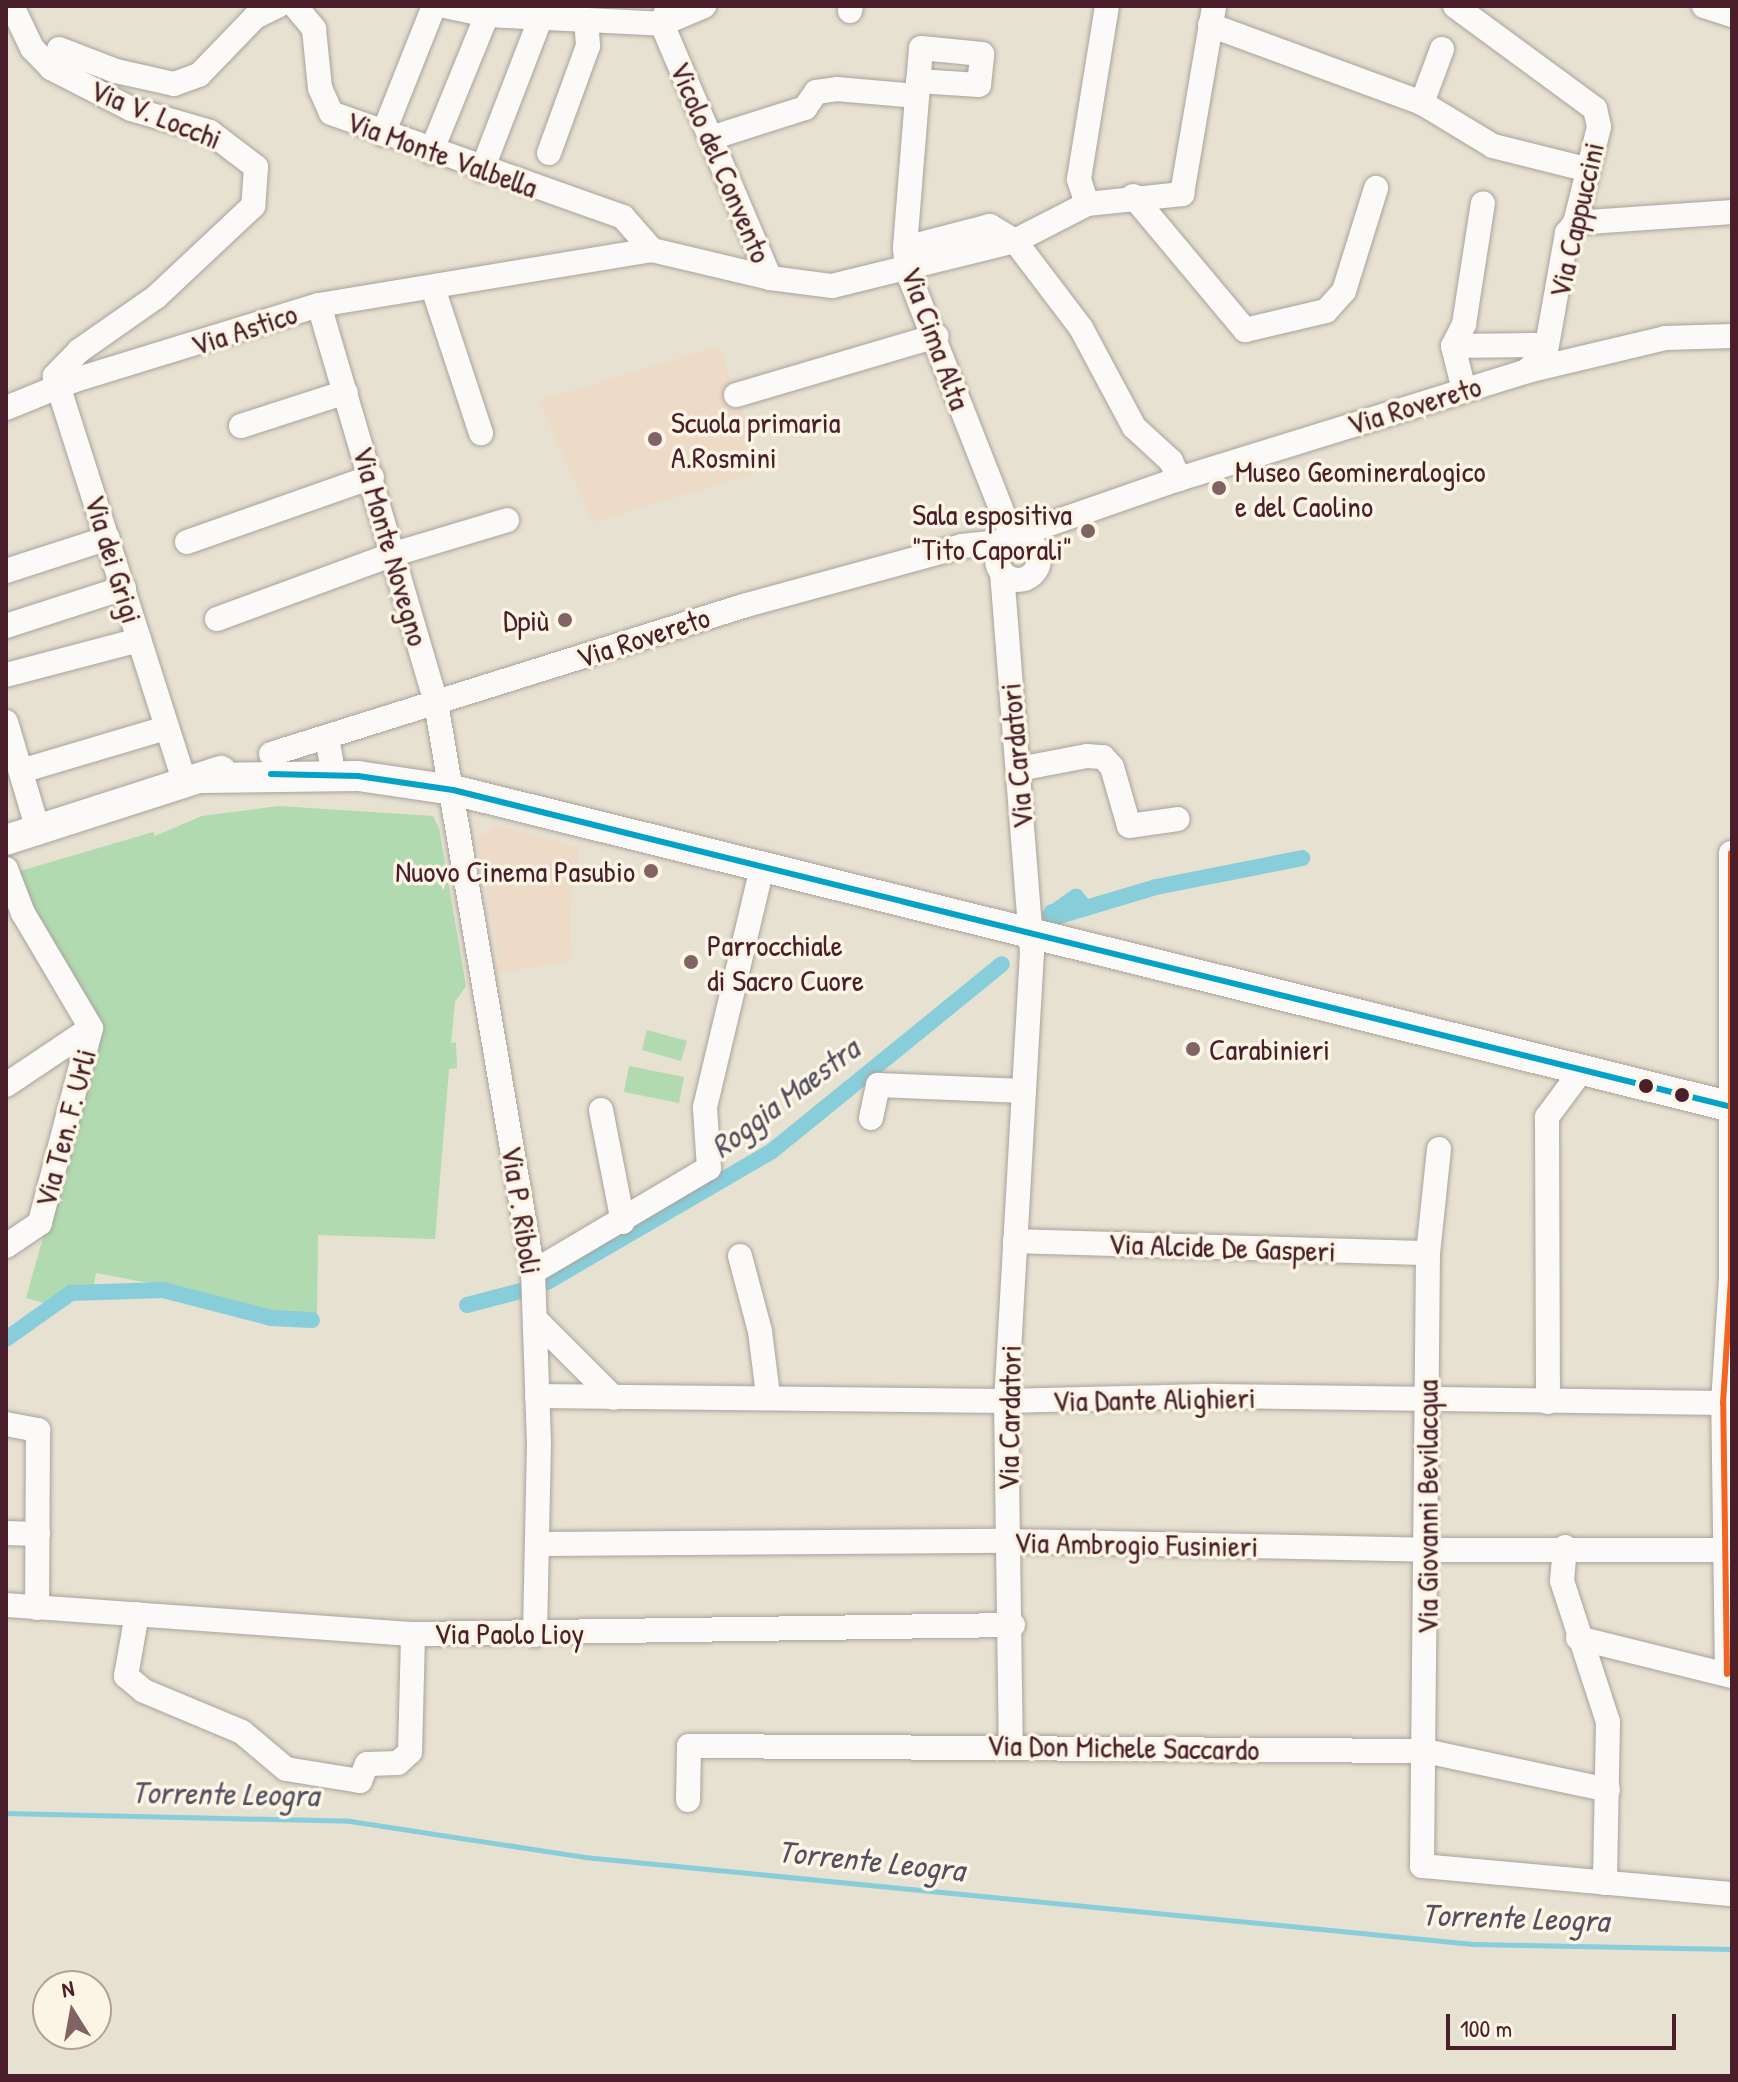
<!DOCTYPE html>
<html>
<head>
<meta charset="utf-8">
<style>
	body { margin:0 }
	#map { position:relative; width:1738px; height:2082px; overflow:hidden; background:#e6e1d1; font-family:"Patrick Hand",sans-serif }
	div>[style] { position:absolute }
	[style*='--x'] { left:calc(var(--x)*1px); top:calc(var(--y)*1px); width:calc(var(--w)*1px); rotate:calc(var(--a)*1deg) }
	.built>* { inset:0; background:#eddac7 }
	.green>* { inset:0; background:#b1dab0 }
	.stream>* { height:5px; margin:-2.5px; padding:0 2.5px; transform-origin:2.5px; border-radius:2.5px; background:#88cdda }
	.canal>* { height:16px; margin:-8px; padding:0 8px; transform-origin:8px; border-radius:8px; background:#88cdda }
	.roads { filter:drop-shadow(0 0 2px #aaa29a) drop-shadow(0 0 2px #aaa29a) }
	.minor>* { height:24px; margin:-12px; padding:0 12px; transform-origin:12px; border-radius:12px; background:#fbfaf8 }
	.minor>.ring { margin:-12px; padding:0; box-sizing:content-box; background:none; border:24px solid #fbfaf8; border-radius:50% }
	.major>* { height:30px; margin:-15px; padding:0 15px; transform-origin:15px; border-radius:15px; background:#fbfaf8 }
	.bus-1>* { height:6px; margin:-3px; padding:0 3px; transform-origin:3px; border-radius:3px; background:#04a2c6 }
	.bus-2>* { height:6px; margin:-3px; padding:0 3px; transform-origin:3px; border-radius:3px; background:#f26522 }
	.dots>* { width:22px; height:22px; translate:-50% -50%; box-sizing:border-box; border:4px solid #fcf5e5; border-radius:50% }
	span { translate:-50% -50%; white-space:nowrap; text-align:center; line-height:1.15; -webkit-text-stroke:7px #fcf5e5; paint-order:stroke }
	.street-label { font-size:30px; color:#4a1f2b }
	.poi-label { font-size:30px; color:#4a1f2b }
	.left { translate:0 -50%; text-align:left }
	.right { translate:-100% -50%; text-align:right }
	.water-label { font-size:32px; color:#515161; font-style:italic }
	.frame { position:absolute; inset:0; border:8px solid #4a1f2b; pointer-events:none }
	.north { position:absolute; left:32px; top:1970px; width:80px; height:80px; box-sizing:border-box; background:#fcf5e5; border:2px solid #b59f9b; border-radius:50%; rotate:349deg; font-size:22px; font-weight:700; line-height:32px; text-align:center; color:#4a1f2b }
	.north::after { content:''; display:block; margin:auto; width:28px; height:36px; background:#816365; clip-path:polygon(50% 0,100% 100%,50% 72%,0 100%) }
	.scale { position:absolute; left:1446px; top:2014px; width:230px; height:36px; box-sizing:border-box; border:4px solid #4a1f2b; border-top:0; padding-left:10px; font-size:24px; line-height:28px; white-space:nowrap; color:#4a1f2b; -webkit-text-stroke:6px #fcf5e5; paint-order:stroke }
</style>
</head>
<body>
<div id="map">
	<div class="built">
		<i style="clip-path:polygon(719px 346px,763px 470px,593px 522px,539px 401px)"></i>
		<i style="clip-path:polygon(495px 825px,579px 847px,569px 913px,572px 961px,496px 973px,500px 960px,476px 840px)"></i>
	</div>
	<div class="green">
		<i style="clip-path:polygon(279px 806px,433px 816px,439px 828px,466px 986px,455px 1002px,451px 1043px,456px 1042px,457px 1068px,449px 1069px,435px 1239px,318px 1235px,317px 1320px,260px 1313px,218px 1296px,96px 1273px,93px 1289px,47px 1304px,26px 1298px,103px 1024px,23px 903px,17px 872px,153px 832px,155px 836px,202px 816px)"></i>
		<i style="clip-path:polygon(647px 1030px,687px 1041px,681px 1061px,642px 1050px)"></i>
		<i style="clip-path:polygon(629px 1066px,684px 1077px,679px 1103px,624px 1092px)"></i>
	</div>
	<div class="stream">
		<i style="--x:6;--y:1813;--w:344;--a:1.3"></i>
		<i style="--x:350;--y:1821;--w:237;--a:8.7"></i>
		<i style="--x:584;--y:1857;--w:893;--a:5.59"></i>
		<i style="--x:1473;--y:1944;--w:259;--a:1.1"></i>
	</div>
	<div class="canal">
		<i style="--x:1052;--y:912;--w:8;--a:30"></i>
		<i style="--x:1059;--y:916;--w:101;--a:-16.6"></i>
		<i style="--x:1156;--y:887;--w:149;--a:-11.2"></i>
		<i style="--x:1050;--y:915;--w:32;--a:-35"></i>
		<i style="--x:1076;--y:897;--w:15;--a:48"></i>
		<i style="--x:547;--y:1282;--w:260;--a:-30.2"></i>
		<i style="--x:772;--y:1151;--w:296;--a:-39.1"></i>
		<i style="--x:467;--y:1305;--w:59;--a:-14.7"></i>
		<i style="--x:6;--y:1339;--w:80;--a:-35.3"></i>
		<i style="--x:71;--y:1293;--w:92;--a:-1.9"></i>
		<i style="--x:163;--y:1290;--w:112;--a:14.5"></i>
		<i style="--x:271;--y:1318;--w:41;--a:2.8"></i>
	</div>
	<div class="roads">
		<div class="minor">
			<i style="--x:12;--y:6;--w:47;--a:64.5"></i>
			<i style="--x:32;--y:48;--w:28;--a:46"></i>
			<i style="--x:51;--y:68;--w:90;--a:27.1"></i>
			<i style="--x:131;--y:109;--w:82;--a:16.2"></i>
			<i style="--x:210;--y:132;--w:58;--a:37.3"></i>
			<i style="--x:256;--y:167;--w:39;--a:94"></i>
			<i style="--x:253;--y:206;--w:133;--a:136.8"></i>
			<i style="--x:156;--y:297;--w:94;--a:145"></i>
			<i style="--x:79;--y:351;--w:35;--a:134"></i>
			<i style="--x:55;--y:376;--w:428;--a:72.3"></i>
			<i style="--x:295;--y:6;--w:30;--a:50"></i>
			<i style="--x:314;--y:29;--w:59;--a:84.2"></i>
			<i style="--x:320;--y:88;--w:27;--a:66"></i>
			<i style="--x:331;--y:113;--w:310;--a:19.6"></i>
			<i style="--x:623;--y:217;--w:44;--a:48.7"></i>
			<i style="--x:445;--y:6;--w:43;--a:12.1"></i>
			<i style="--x:487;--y:15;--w:175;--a:2.9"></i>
			<i style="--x:662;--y:24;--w:46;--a:-23.2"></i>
			<i style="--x:668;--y:6;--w:19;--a:108"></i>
			<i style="--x:662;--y:24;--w:276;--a:67"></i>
			<i style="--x:770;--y:278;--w:63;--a:7.4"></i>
			<i style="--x:832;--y:286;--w:188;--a:-13.8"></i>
			<i style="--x:1015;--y:241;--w:81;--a:-27.2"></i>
			<i style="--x:1087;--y:204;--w:96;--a:-6"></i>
			<i style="--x:1182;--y:194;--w:191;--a:-80.3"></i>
			<i style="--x:1455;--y:6;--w:174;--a:36.3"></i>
			<i style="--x:1595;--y:109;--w:18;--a:77"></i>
			<i style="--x:1599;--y:127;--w:99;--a:104"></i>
			<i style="--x:1575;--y:223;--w:13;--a:129"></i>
			<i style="--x:1567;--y:233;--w:120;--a:100.1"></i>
			<i style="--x:1546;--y:351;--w:28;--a:134"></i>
			<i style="--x:1704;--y:6;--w:29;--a:18"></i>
			<i style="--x:850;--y:11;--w:5;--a:-79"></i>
			<i style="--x:1210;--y:25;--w:226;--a:20.2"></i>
			<i style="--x:59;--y:49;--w:61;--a:21.1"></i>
			<i style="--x:116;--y:71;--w:59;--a:12.6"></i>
			<i style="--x:174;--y:84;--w:27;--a:-20"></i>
			<i style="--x:199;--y:75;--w:81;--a:-46"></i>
			<i style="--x:255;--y:17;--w:25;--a:-26"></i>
			<i style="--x:1442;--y:49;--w:58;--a:110.3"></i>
			<i style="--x:1422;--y:103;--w:83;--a:31.2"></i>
			<i style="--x:1493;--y:146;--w:95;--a:14"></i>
			<i style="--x:918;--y:81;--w:61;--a:3.8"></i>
			<i style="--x:979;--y:85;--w:31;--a:-84"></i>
			<i style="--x:982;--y:54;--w:61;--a:-174.4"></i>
			<i style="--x:921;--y:48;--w:201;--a:94.6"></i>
			<i style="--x:905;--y:248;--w:22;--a:85"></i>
			<i style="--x:907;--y:270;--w:289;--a:68.5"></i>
			<i style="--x:383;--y:134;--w:138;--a:-68.3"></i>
			<i style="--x:714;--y:137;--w:96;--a:-17.7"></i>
			<i style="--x:805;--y:108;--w:19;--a:-55"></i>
			<i style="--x:816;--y:92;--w:21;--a:-8"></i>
			<i style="--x:837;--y:89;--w:80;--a:5"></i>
			<i style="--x:431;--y:152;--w:148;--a:-67.8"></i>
			<i style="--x:549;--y:153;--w:114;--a:-70"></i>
			<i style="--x:588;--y:46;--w:26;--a:-94"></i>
			<i style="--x:482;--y:170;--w:164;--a:-68.9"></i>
			<i style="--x:1133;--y:196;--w:175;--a:50.1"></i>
			<i style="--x:1245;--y:330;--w:83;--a:-13.2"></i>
			<i style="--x:1326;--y:311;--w:27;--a:-48"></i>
			<i style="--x:1344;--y:291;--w:108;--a:-72.7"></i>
			<i style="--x:1087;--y:204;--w:26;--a:-108"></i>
			<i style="--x:1079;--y:179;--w:175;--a:-80.8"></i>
			<i style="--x:1575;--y:223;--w:157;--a:-4"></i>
			<i style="--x:905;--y:248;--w:88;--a:-14.5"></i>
			<i style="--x:990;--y:226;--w:29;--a:31"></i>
			<i style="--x:1015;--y:241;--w:109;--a:52.8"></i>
			<i style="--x:1081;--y:328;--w:112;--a:61.8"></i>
			<i style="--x:1134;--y:427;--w:50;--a:42.6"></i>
			<i style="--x:1171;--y:461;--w:20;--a:66"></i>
			<i style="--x:433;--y:288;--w:153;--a:71.7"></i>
			<i style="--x:319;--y:305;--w:415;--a:73.6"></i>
			<i style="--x:436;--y:703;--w:577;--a:80.33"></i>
			<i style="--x:533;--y:1272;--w:170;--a:88"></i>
			<i style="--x:539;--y:1442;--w:193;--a:91.2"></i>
			<i style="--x:1453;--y:346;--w:81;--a:-0.7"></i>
			<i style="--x:1534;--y:345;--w:13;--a:27"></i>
			<i style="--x:1464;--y:390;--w:45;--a:-104"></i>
			<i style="--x:1453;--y:346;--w:25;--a:-63"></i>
			<i style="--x:1464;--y:324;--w:122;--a:-81.1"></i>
			<i style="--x:736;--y:395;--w:209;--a:-16.4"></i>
			<i style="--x:6;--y:408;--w:74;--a:-22.1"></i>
			<i style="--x:75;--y:380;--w:255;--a:-17.1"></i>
			<i style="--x:319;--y:305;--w:338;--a:-9.4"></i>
			<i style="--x:652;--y:250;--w:121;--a:13.3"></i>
			<i style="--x:241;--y:426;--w:110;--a:-17.9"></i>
			<i class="ring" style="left:997px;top:538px;width:18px;height:18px"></i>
			<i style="--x:1023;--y:539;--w:19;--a:-36"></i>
			<i style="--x:1038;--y:528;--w:149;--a:-19.2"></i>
			<i style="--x:1179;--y:479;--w:364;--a:-17.2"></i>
			<i style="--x:1527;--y:371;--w:142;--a:-13.4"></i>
			<i style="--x:1665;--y:338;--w:67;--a:-1.7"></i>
			<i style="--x:187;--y:542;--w:196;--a:-19.4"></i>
			<i style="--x:6;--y:571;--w:107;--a:-17.9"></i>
			<i style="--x:1002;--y:572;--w:381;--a:85.5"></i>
			<i style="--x:1032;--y:952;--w:450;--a:93.3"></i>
			<i style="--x:1006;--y:1401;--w:344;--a:89.2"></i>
			<i style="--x:217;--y:619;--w:189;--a:-20.2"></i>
			<i style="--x:394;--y:554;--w:118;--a:-16.7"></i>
			<i style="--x:6;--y:626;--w:124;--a:-17.9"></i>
			<i style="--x:6;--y:675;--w:138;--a:-14.7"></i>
			<i style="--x:6;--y:722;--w:113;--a:73.5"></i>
			<i style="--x:328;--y:744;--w:16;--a:79"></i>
			<i style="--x:271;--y:754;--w:495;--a:-17.4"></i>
			<i style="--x:743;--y:606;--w:227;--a:-15.3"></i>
			<i style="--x:962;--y:546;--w:46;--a:-6.2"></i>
			<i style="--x:1019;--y:769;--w:69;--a:-10.8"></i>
			<i style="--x:1087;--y:756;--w:16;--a:4"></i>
			<i style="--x:1103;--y:757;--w:13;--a:48"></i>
			<i style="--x:1112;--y:767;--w:61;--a:73.9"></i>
			<i style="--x:1129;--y:826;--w:49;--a:-8.1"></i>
			<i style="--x:21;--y:771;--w:151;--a:-16.5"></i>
			<i style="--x:6;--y:869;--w:47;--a:68.9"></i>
			<i style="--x:23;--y:913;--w:134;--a:59.4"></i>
			<i style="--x:91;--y:1028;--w:202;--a:104.7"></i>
			<i style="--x:40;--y:1223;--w:41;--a:145.9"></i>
			<i style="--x:6;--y:1085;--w:102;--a:-33.8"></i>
			<i style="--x:601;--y:1110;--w:114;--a:78.9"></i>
			<i style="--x:871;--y:1118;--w:34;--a:-78"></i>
			<i style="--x:878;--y:1085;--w:146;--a:2.4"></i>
			<i style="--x:1439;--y:1149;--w:105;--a:96"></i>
			<i style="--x:1428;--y:1253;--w:613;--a:90.56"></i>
			<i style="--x:1422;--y:1866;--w:311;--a:5.2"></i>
			<i style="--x:1015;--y:1241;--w:413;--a:1.7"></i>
			<i style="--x:740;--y:1256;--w:78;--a:75.1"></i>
			<i style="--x:760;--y:1331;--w:64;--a:82.9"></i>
			<i style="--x:533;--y:1272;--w:204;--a:-30.6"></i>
			<i style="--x:709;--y:1168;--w:61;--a:-93.8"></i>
			<i style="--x:705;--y:1107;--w:247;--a:-76.6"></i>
			<i style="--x:536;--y:1320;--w:110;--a:45"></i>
			<i style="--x:537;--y:1396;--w:469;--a:0.6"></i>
			<i style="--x:1006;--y:1401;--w:210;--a:-1.4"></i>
			<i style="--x:1216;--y:1396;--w:507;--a:0.79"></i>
			<i style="--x:1548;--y:1402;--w:285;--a:-90.2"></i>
			<i style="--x:1547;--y:1117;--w:57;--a:-53.5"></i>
			<i style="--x:6;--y:1424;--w:33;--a:11"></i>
			<i style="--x:38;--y:1430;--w:178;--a:90.3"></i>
			<i style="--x:6;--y:1533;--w:32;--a:2"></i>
			<i style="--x:540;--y:1544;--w:469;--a:-0.4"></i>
			<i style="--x:1009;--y:1541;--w:418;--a:1.2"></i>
			<i style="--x:1427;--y:1550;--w:305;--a:0"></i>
			<i style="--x:1565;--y:1547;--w:34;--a:95"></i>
			<i style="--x:1562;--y:1581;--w:148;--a:71.9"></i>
			<i style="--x:1608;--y:1722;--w:161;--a:91.1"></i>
			<i style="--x:6;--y:1605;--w:408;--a:4.1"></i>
			<i style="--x:413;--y:1634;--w:600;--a:-0.86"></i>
			<i style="--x:137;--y:1614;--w:63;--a:100.1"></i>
			<i style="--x:126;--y:1676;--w:23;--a:40"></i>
			<i style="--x:144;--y:1691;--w:106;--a:22.7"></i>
			<i style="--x:242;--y:1732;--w:57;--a:40.1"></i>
			<i style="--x:286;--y:1769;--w:75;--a:9.2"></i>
			<i style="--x:360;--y:1781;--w:18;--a:-68"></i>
			<i style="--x:367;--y:1764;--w:31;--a:-2"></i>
			<i style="--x:398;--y:1763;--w:16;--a:-43"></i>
			<i style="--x:410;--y:1752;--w:118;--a:-88.5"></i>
			<i style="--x:1578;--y:1638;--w:159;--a:13.9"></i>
			<i style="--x:1727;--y:1674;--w:271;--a:-90.8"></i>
			<i style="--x:1723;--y:1403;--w:124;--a:-86.3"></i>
			<i style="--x:1731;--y:1279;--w:426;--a:-90"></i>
			<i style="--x:688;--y:1800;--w:54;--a:-88.9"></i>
			<i style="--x:689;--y:1746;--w:736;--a:0.39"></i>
			<i style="--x:1425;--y:1751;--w:187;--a:12"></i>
		</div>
		<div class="major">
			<i style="--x:203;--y:778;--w:155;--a:-0.7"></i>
			<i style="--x:358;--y:776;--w:96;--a:8.4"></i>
			<i style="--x:453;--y:790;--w:1318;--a:13.92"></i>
			<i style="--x:6;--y:840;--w:226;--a:-17.8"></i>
		</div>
	</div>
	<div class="bus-1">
		<i style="--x:271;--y:774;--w:87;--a:1.3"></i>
		<i style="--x:358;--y:776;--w:96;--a:8.4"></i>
		<i style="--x:453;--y:790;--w:1318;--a:13.92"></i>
	</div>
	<div class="bus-2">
		<i style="--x:1727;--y:1674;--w:271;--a:-90.8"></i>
		<i style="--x:1723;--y:1403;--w:124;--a:-86.3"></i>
		<i style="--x:1731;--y:1279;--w:426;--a:-90"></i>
	</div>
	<div class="dots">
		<i style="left:655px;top:439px;background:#816365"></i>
		<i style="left:1219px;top:488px;background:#816365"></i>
		<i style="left:1088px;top:531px;background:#816365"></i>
		<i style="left:565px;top:620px;background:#816365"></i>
		<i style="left:651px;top:871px;background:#816365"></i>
		<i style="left:691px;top:962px;background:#816365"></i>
		<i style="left:1193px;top:1049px;background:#816365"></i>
		<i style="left:1646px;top:1086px;background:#4a1f2b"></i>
		<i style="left:1682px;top:1095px;background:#4a1f2b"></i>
	</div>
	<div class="street-label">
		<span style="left:156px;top:114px;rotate:22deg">Via V. Locchi</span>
		<span style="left:442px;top:154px;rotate:20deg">Via Monte Valbella</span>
		<span style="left:721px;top:162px;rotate:67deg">Vicolo del Convento</span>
		<span style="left:1576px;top:220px;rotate:-77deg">Via Cappuccini</span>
		<span style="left:244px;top:329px;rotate:-18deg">Via Astico</span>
		<span style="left:936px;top:338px;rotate:70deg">Via Cima Alta</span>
		<span style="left:1414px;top:405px;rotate:-17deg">Via Rovereto</span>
		<span style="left:391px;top:546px;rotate:74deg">Via Monte Novegno</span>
		<span style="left:114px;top:559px;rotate:73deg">Via dei Grigi</span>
		<span style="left:643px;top:637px;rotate:-18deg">Via Rovereto</span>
		<span style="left:1016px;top:756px;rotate:-95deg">Via Cardatori</span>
		<span style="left:65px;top:1128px;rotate:-75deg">Via Ten. F. Urli</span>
		<span style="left:522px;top:1210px;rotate:81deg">Via P. Riboli</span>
		<span style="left:1222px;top:1247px;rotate:2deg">Via Alcide De Gasperi</span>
		<span style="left:1154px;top:1399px;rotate:-1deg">Via Dante Alighieri</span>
		<span style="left:1009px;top:1418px;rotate:-89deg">Via Cardatori</span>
		<span style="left:1427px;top:1507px;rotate:-90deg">Via Giovanni Bevilacqua</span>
		<span style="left:1136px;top:1544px;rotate:1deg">Via Ambrogio Fusinieri</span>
		<span style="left:509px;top:1633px">Via Paolo Lioy</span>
		<span style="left:1123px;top:1747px;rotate:1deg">Via Don Michele Saccardo</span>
	</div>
	<div class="poi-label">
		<span class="left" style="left:671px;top:439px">Scuola primaria<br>A.Rosmini</span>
		<span class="left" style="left:1235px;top:488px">Museo Geomineralogico<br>e del Caolino</span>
		<span class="right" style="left:1072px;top:531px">Sala espositiva<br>"Tito Caporali"</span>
		<span class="right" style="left:549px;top:620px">Dpiù</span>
		<span class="right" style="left:635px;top:871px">Nuovo Cinema Pasubio</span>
		<span class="left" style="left:707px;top:962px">Parrocchiale<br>di Sacro Cuore</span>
		<span class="left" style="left:1209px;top:1049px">Carabinieri</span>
	</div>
	<div class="water-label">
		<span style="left:785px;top:1098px;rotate:-37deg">Roggia Maestra</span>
		<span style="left:225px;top:1794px;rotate:1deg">Torrente Leogra</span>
		<span style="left:871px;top:1861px;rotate:6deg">Torrente Leogra</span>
		<span style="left:1515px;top:1918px;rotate:2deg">Torrente Leogra</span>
	</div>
	<div class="frame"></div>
	<div class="north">N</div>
	<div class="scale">100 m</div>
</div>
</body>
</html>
